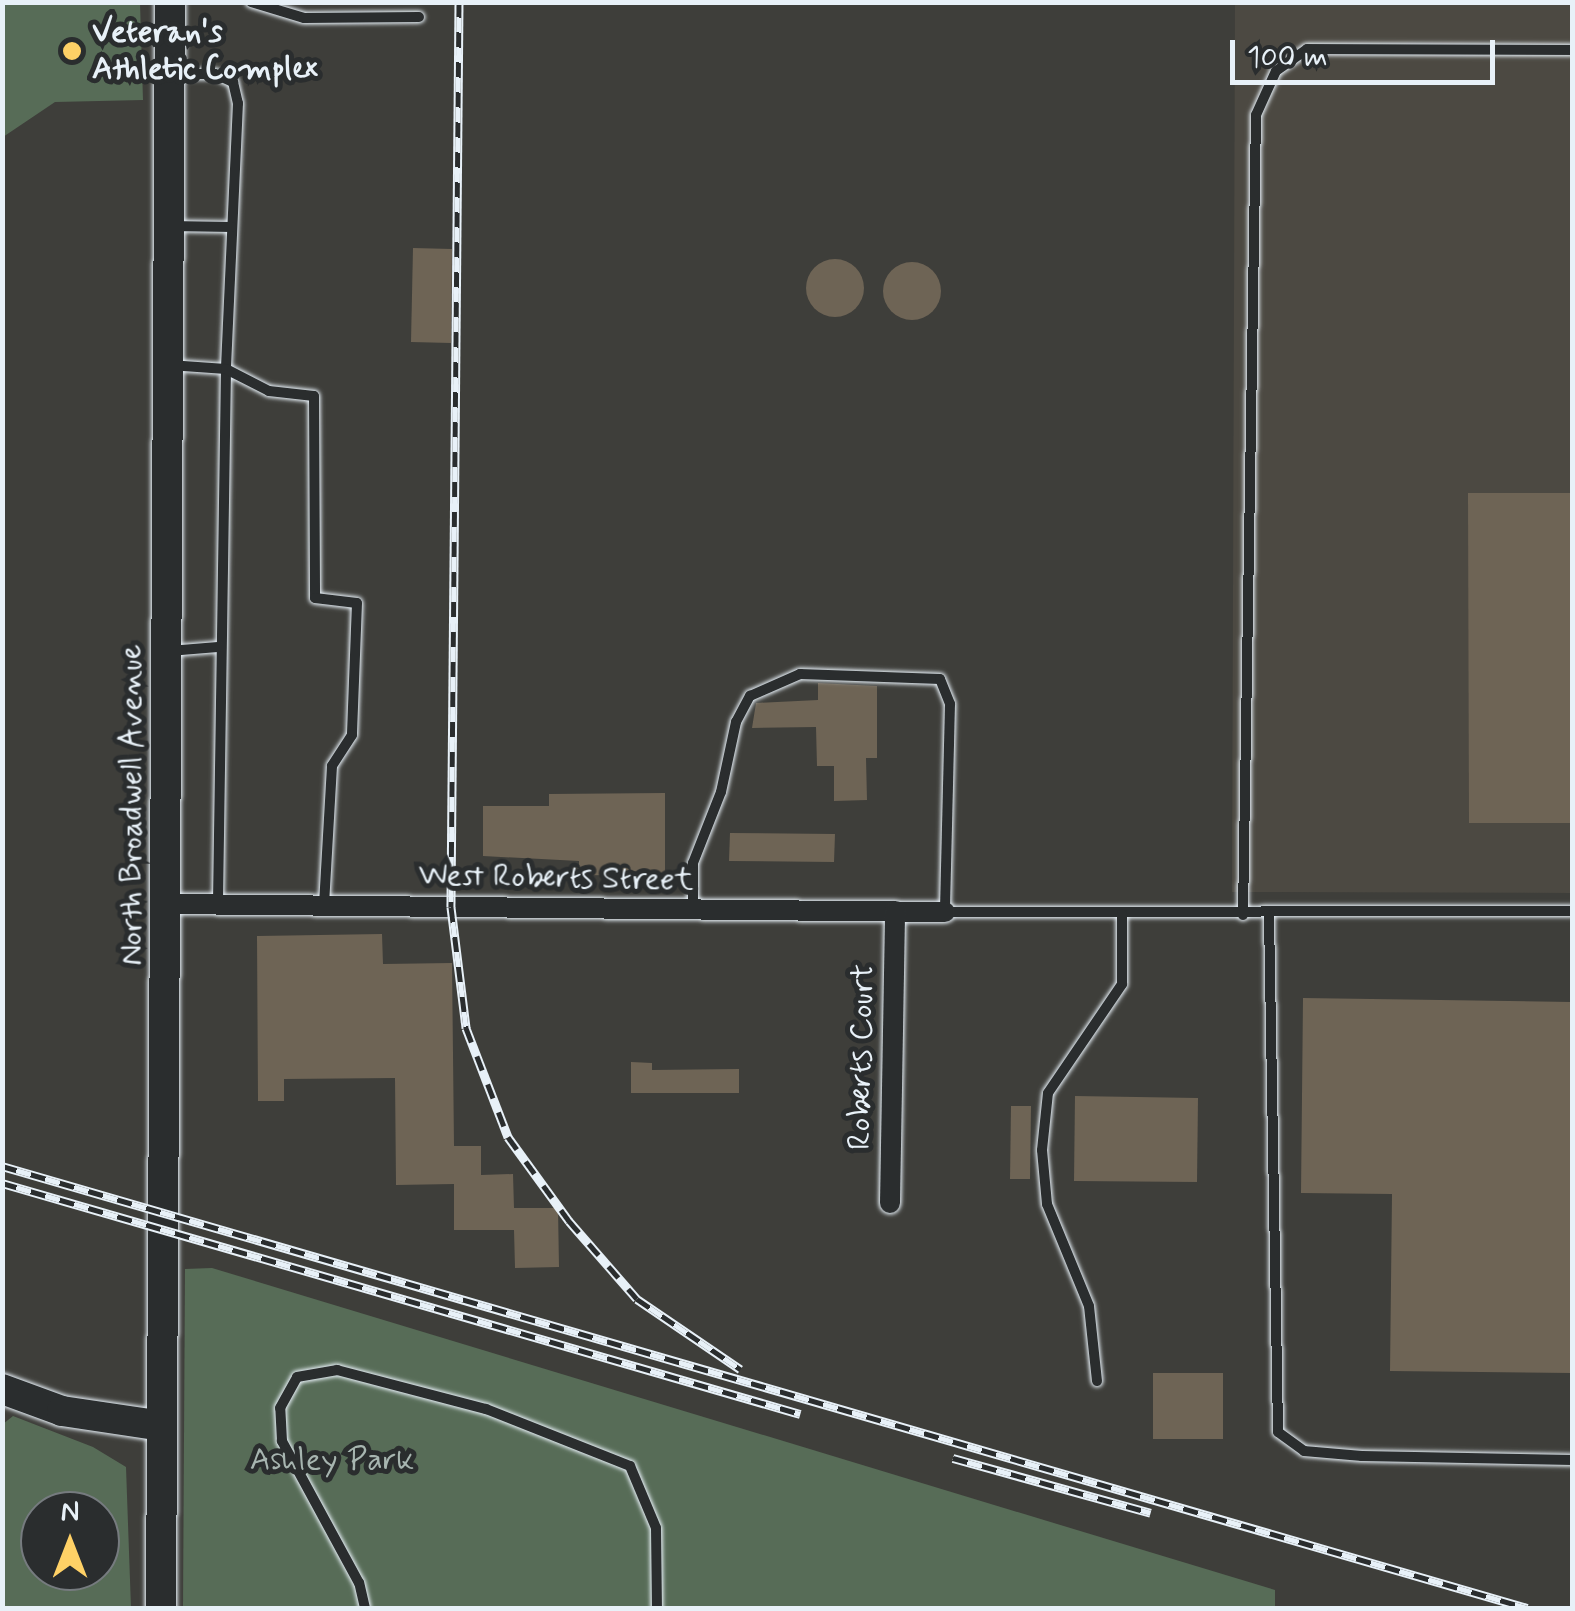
<!DOCTYPE html>
<html>
<head>
<meta charset="utf-8">
<style>
	body { margin:0 }
	#map { position:relative; width:1575px; height:1611px; overflow:hidden; background:#3e3e3a; font-family:Mynerve,sans-serif }
	div>[style] { position:absolute }
	[style*='--x'] { left:calc(var(--x)*1px); top:calc(var(--y)*1px); width:calc(var(--w)*1px); rotate:calc(var(--a)*1deg) }
	.built>* { inset:0; background:#4c4942 }
	.green>* { inset:0; background:#576c57 }
	.building>* { inset:0; background:#6e6455 }
	.round { border-radius:50% }
	.roads { filter:drop-shadow(0 0 2px #e8f1f8) drop-shadow(0 0 2px #e8f1f8) }
	.service>* { height:10px; margin:-5px; padding:0 5px; transform-origin:5px; border-radius:5px; background:#2a2d2e }
	.minor>* { height:20px; margin:-10px; padding:0 10px; transform-origin:10px; border-radius:10px; background:#2a2d2e }
	.secondary>* { height:30px; margin:-15px; padding:0 15px; transform-origin:15px; border-radius:15px; background:#2a2d2e }
	.rail>* { height:9px; margin-top:-4.5px; transform-origin:0; background:repeating-linear-gradient(90deg,#2a2d2e 0 15px,#e8f1f8 0 30px); box-sizing:border-box; border-block:2px solid #e8f1f8 }
	.dots>* { width:28px; height:28px; translate:-50% -50%; box-sizing:border-box; border:5px solid #2a2d2e; border-radius:50% }
	span { translate:-50% -50%; white-space:nowrap; text-align:center; line-height:1.15; -webkit-text-stroke:10px #2a2d2e; paint-order:stroke }
	.poi-label { font-size:32px; color:#e8f1f8; font-weight:700 }
	.left { translate:0 -50%; text-align:left }
	.street-label { font-size:32px; color:#e8f1f8 }
	.park-label { font-size:32px; color:#a7b5b0 }
	.frame { position:absolute; inset:0; border:5px solid #e8f1f8; pointer-events:none }
	.north { position:absolute; left:20px; top:1491px; width:100px; height:100px; box-sizing:border-box; background:#2a2d2e; border:2px solid #767b7f; border-radius:50%; rotate:0deg; font-size:28px; font-weight:700; line-height:40px; text-align:center; color:#e8f1f8 }
	.north::after { content:''; display:block; margin:auto; width:35px; height:45px; background:#ffd166; clip-path:polygon(50% 0,100% 100%,50% 72%,0 100%) }
	.scale { position:absolute; left:1230px; top:40px; width:265px; height:45px; box-sizing:border-box; border:5px solid #e8f1f8; border-top:0; padding-left:12px; font-size:30px; line-height:35px; white-space:nowrap; color:#e8f1f8; -webkit-text-stroke:8px #2a2d2e; paint-order:stroke }
</style>
</head>
<body>
<div id="map">
	<div class="built">
		<i style="clip-path:polygon(1235px 3px,1572px 3px,1572px 893px,1232px 892px)"></i>
	</div>
	<div class="green">
		<i style="clip-path:polygon(3px 2px,140px 3px,143px 100px,55px 102px,3px 137px)"></i>
		<i style="clip-path:polygon(212px 1268px,1275px 1590px,1275px 1608px,183px 1608px,185px 1269px)"></i>
		<i style="clip-path:polygon(evenodd,13px 1416px,93px 1447px,126px 1467px,131px 1608px,3px 1608px,3px 1424px,13px 1416px,40px 1511px,100px 1511px,100px 1571px,40px 1571px,40px 1511px)"></i>
	</div>
	<div class="building">
		<i style="clip-path:polygon(413px 248px,452px 249px,451px 343px,411px 342px)"></i>
		<i class="round" style="left:806px;top:259px;width:58px;height:58px"></i>
		<i class="round" style="left:883px;top:262px;width:58px;height:58px"></i>
		<i style="clip-path:polygon(1468px 493px,1572px 493px,1572px 823px,1469px 823px)"></i>
		<i style="clip-path:polygon(818px 683px,877px 686px,877px 758px,866px 758px,867px 800px,834px 801px,834px 766px,817px 766px,816px 727px,752px 728px,756px 703px,818px 700px)"></i>
		<i style="clip-path:polygon(665px 793px,665px 876px,579px 875px,579px 861px,483px 856px,483px 806px,549px 806px,549px 794px)"></i>
		<i style="clip-path:polygon(730px 833px,835px 834px,834px 862px,729px 861px)"></i>
		<i style="clip-path:polygon(382px 934px,383px 964px,452px 963px,454px 1146px,481px 1146px,481px 1175px,513px 1174px,514px 1208px,558px 1208px,559px 1267px,515px 1268px,514px 1230px,454px 1230px,454px 1184px,396px 1185px,395px 1078px,284px 1079px,284px 1101px,258px 1101px,257px 936px)"></i>
		<i style="clip-path:polygon(1303px 998px,1572px 1002px,1572px 1373px,1390px 1371px,1392px 1194px,1301px 1193px)"></i>
		<i style="clip-path:polygon(631px 1062px,652px 1063px,652px 1070px,739px 1069px,739px 1093px,631px 1093px)"></i>
		<i style="clip-path:polygon(1075px 1096px,1198px 1098px,1197px 1182px,1074px 1181px)"></i>
		<i style="clip-path:polygon(1011px 1106px,1031px 1106px,1030px 1179px,1010px 1179px)"></i>
		<i style="clip-path:polygon(1153px 1373px,1223px 1373px,1223px 1439px,1153px 1439px)"></i>
	</div>
	<div class="roads">
		<div class="service">
			<i style="--x:251;--y:2;--w:55;--a:16.8"></i>
			<i style="--x:304;--y:18;--w:115;--a:-0.5"></i>
			<i style="--x:171;--y:74;--w:44;--a:0"></i>
			<i style="--x:215;--y:74;--w:20;--a:24"></i>
			<i style="--x:233;--y:82;--w:22;--a:77"></i>
			<i style="--x:238;--y:103;--w:266;--a:92.6"></i>
			<i style="--x:226;--y:369;--w:536;--a:90.86"></i>
			<i style="--x:170;--y:226;--w:62;--a:0.9"></i>
			<i style="--x:169;--y:365;--w:57;--a:4"></i>
			<i style="--x:226;--y:369;--w:48;--a:27.1"></i>
			<i style="--x:269;--y:391;--w:45;--a:6.3"></i>
			<i style="--x:314;--y:396;--w:202;--a:89.7"></i>
			<i style="--x:315;--y:598;--w:42;--a:6.8"></i>
			<i style="--x:357;--y:603;--w:132;--a:92.2"></i>
			<i style="--x:352;--y:735;--w:37;--a:123"></i>
			<i style="--x:332;--y:766;--w:139;--a:93.3"></i>
			<i style="--x:168;--y:651;--w:51;--a:-4.5"></i>
			<i style="--x:693;--y:909;--w:46;--a:-90"></i>
			<i style="--x:693;--y:863;--w:76;--a:-68.5"></i>
			<i style="--x:721;--y:792;--w:72;--a:-77.9"></i>
			<i style="--x:736;--y:722;--w:30;--a:-62"></i>
			<i style="--x:750;--y:696;--w:55;--a:-23.7"></i>
			<i style="--x:800;--y:674;--w:140;--a:2"></i>
			<i style="--x:940;--y:679;--w:27;--a:68"></i>
			<i style="--x:950;--y:704;--w:208;--a:91.4"></i>
			<i style="--x:945;--y:912;--w:627;--a:-0.09"></i>
			<i style="--x:1243;--y:915;--w:800;--a:-89.07"></i>
			<i style="--x:1256;--y:115;--w:48;--a:-65.6"></i>
			<i style="--x:1276;--y:71;--w:38;--a:-35"></i>
			<i style="--x:1307;--y:49;--w:265;--a:0.2"></i>
			<i style="--x:1269;--y:915;--w:517;--a:89"></i>
			<i style="--x:1278;--y:1432;--w:32;--a:36"></i>
			<i style="--x:1304;--y:1451;--w:58;--a:4.9"></i>
			<i style="--x:1362;--y:1456;--w:210;--a:1.1"></i>
			<i style="--x:1097;--y:1381;--w:75;--a:-96.1"></i>
			<i style="--x:1089;--y:1306;--w:110;--a:-112.4"></i>
			<i style="--x:1047;--y:1204;--w:54;--a:-95.3"></i>
			<i style="--x:1042;--y:1150;--w:57;--a:-84"></i>
			<i style="--x:1048;--y:1093;--w:132;--a:-55.8"></i>
			<i style="--x:1122;--y:984;--w:70;--a:-90"></i>
			<i style="--x:365;--y:1608;--w:26;--a:-103"></i>
			<i style="--x:359;--y:1583;--w:162;--a:-118.5"></i>
			<i style="--x:282;--y:1441;--w:33;--a:-93"></i>
			<i style="--x:280;--y:1408;--w:35;--a:-61"></i>
			<i style="--x:297;--y:1377;--w:41;--a:-9.9"></i>
			<i style="--x:337;--y:1370;--w:154;--a:14.7"></i>
			<i style="--x:486;--y:1409;--w:155;--a:21.6"></i>
			<i style="--x:630;--y:1466;--w:67;--a:67.2"></i>
			<i style="--x:656;--y:1528;--w:80;--a:89.3"></i>
		</div>
		<div class="minor">
			<i style="--x:167;--y:904;--w:778;--a:0.59"></i>
			<i style="--x:890;--y:1203;--w:292;--a:-89"></i>
		</div>
		<div class="secondary">
			<i style="--x:2;--y:1389;--w:64;--a:20.1"></i>
			<i style="--x:62;--y:1411;--w:101;--a:8.5"></i>
			<i style="--x:161;--y:1608;--w:1606;--a:-89.68"></i>
		</div>
	</div>
	<div class="rail">
		<i style="--x:459;--y:2;--w:905;--a:90.51"></i>
		<i style="--x:451;--y:907;--w:122;--a:82.9"></i>
		<i style="--x:466;--y:1028;--w:117;--a:68.9"></i>
		<i style="--x:508;--y:1137;--w:104;--a:54"></i>
		<i style="--x:569;--y:1221;--w:103;--a:48.9"></i>
		<i style="--x:637;--y:1299;--w:125;--a:34.2"></i>
		<i style="--x:2;--y:1166;--w:1588;--a:16.16"></i>
		<i style="--x:2;--y:1183;--w:831;--a:16.14"></i>
		<i style="--x:953;--y:1458;--w:205;--a:15.5"></i>
	</div>
	<div class="dots">
		<i style="left:72px;top:51px;background:#ffd166"></i>
	</div>
	<div class="poi-label">
		<span class="left" style="left:92px;top:51px">Veteran's<br>Athletic Complex</span>
	</div>
	<div class="street-label">
		<span style="left:132px;top:805px;rotate:-90deg">North Broadwell Avenue</span>
		<span style="left:556px;top:878px;rotate:1deg">West Roberts Street</span>
		<span style="left:862px;top:1057px;rotate:-89deg">Roberts Court</span>
	</div>
	<div class="park-label">
		<span style="left:332px;top:1460px">Ashley Park</span>
	</div>
	<div class="frame"></div>
	<div class="north">N</div>
	<div class="scale">100 m</div>
</div>
</body>
</html>
